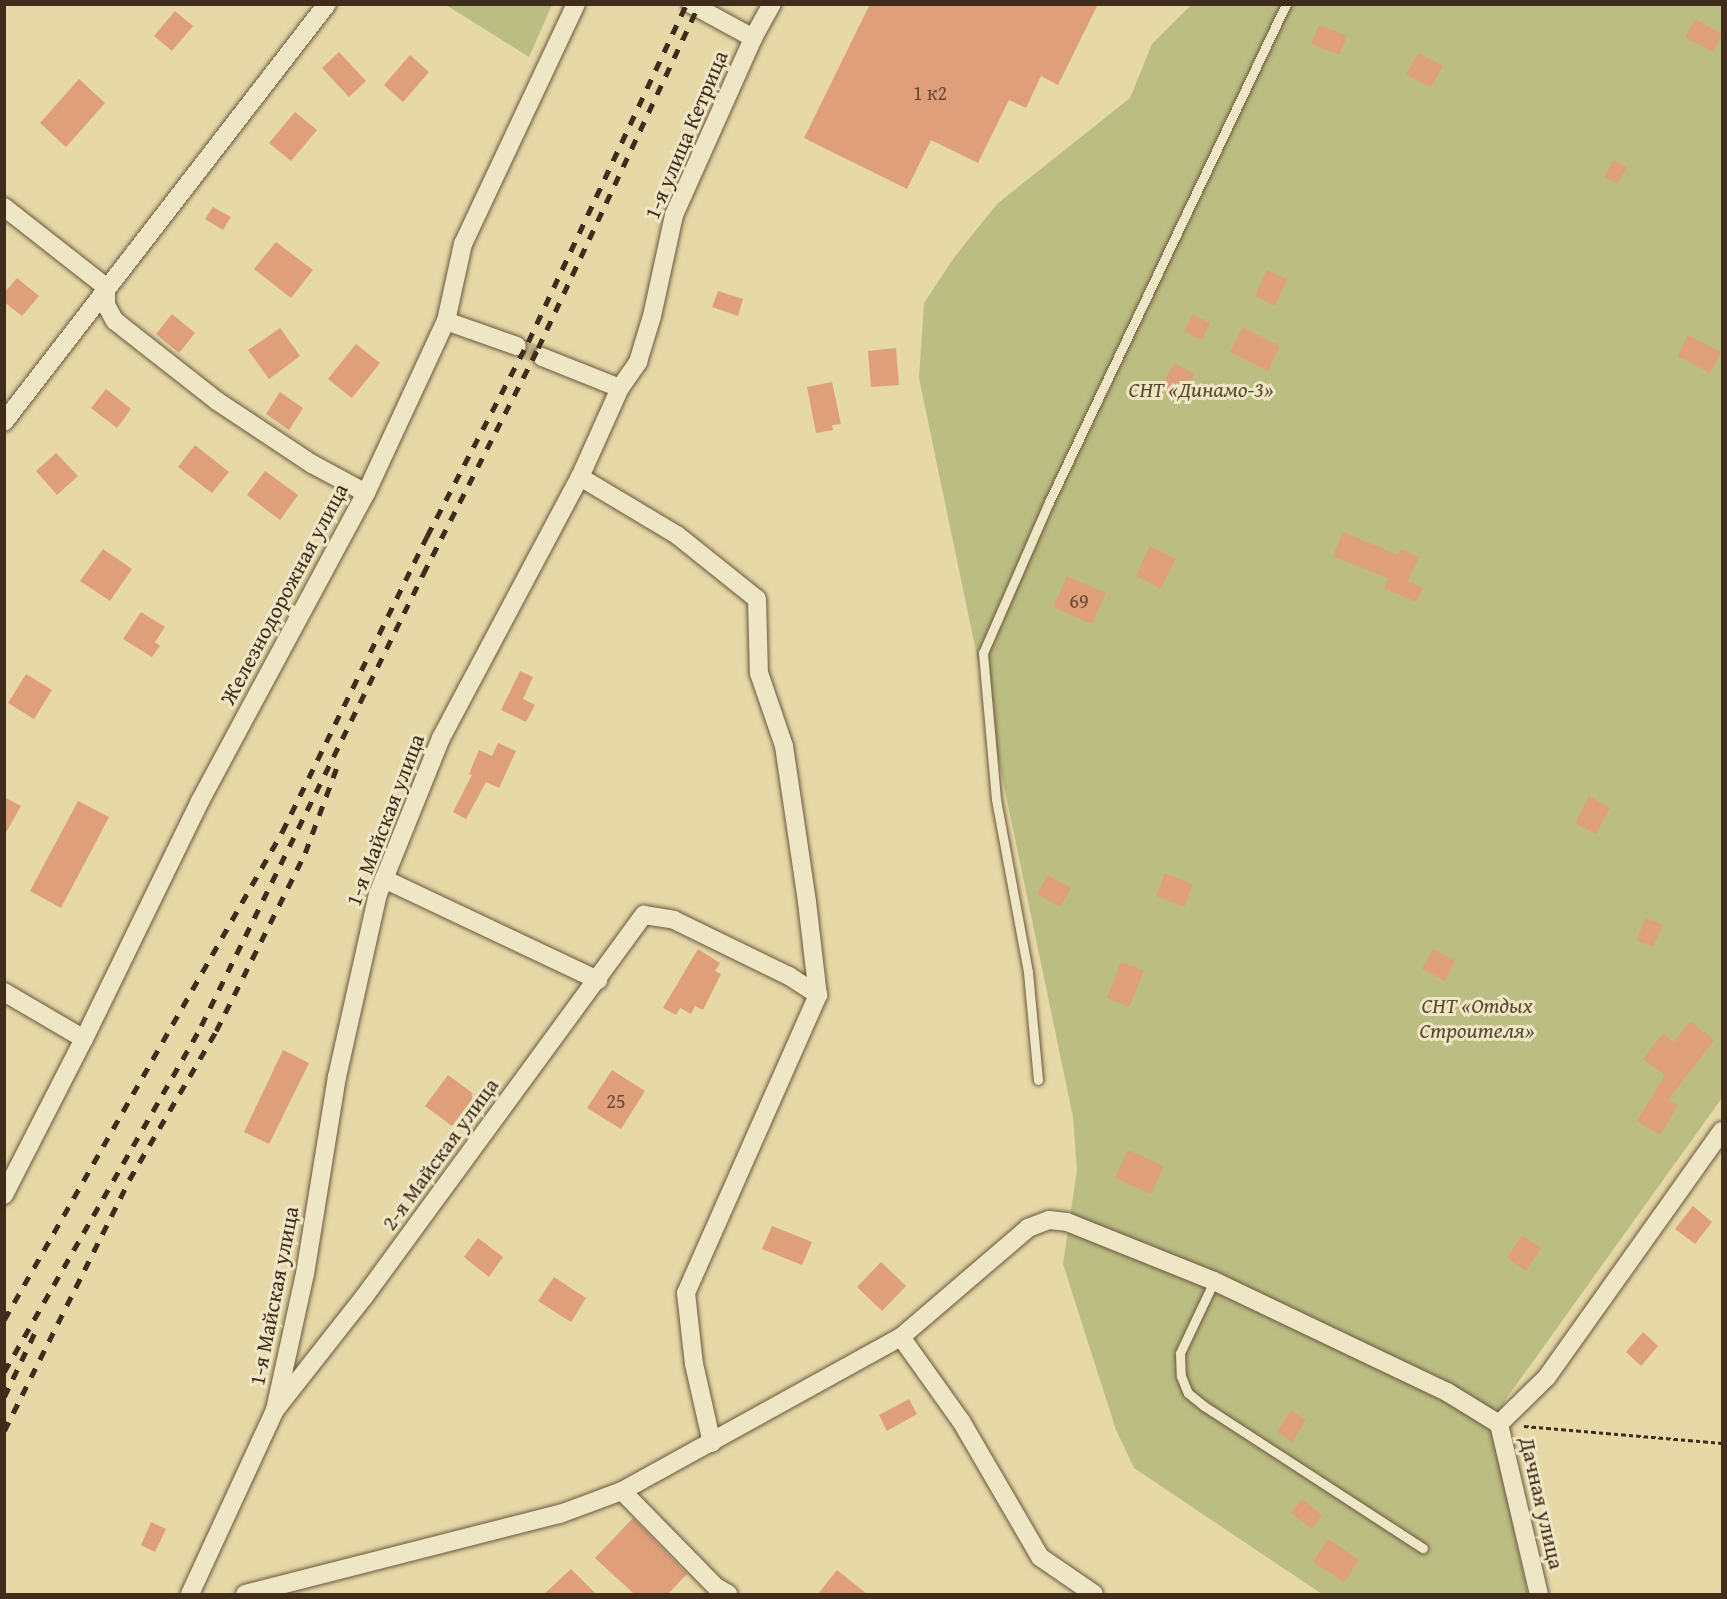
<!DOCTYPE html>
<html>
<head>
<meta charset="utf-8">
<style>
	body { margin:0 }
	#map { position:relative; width:1727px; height:1599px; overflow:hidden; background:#e6d8a7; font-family:"Gentium Book Plus",serif }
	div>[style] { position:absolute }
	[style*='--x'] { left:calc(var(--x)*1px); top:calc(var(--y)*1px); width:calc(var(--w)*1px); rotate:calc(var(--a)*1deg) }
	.green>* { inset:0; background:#bbbd83 }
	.building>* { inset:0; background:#df9f7b }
	.street-tunnel>* { height:18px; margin-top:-9px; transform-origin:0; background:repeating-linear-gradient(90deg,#c5b68b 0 18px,transparent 0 27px) }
	.path>* { height:3px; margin-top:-1.5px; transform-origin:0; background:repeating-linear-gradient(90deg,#402c1b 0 4.5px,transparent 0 7.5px) }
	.roads { filter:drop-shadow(0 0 2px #6a573e) drop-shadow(0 0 2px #6a573e) }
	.lane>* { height:9px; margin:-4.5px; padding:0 4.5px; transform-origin:4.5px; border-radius:4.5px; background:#efe6c6 }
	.street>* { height:18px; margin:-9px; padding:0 9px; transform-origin:9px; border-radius:9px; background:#efe6c6 }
	.rail>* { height:4.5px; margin-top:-2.25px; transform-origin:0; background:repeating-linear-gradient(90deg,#402c1b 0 10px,transparent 0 20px) }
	span { translate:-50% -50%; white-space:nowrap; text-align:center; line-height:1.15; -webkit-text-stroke:6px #efe6c6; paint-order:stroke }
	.number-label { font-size:20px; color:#684933 }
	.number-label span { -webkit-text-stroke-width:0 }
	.street-label { font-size:22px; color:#402c1b }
	.park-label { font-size:22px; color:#594930; font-style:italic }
	.frame { position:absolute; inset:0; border:6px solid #402c1b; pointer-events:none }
</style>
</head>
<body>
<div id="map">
	<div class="green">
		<i style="clip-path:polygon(446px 5px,552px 5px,529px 57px)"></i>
		<i style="clip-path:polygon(1191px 5px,1722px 5px,1722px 1098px,1506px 1399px,1492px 1428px,1528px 1594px,1322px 1594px,1134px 1468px,1116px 1430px,1063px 1264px,1077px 1170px,1073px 1117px,919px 378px,924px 303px,953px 259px,997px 204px,1130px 98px,1152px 44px)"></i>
	</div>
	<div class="building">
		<i style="clip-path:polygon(870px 4px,1098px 4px,1058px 85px,1041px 76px,1026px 108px,1009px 100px,978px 163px,931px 140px,907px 189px,804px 138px)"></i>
		<i style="clip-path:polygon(175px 11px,193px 26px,172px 51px,154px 36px)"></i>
		<i style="clip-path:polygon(1695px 19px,1722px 34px,1713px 52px,1685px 37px)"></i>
		<i style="clip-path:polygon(1319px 25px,1347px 36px,1339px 55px,1311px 44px)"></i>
		<i style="clip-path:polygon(339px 52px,366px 81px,349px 97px,322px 68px)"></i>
		<i style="clip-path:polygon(1418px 53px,1443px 66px,1431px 87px,1406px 75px)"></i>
		<i style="clip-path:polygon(410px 55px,429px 72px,403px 102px,384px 85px)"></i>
		<i style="clip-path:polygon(79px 79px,105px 103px,66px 147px,40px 123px)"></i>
		<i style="clip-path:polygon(295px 112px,317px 130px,291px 161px,269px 143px)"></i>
		<i style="clip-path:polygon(1613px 160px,1627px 167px,1618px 184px,1604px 177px)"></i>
		<i style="clip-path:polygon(213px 207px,231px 217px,223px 230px,205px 219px)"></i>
		<i style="clip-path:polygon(276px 242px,313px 270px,291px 298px,254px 269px)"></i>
		<i style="clip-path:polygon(1267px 270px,1287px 279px,1275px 306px,1255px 296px)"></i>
		<i style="clip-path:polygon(17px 278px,39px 296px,22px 316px,4px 302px,4px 293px)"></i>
		<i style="clip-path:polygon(718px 291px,743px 299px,738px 316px,712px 307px)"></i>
		<i style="clip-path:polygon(172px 314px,195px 333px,179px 353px,156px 334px)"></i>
		<i style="clip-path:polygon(1193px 314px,1210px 323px,1202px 340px,1184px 331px)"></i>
		<i style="clip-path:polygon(1243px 327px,1280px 346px,1268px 371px,1230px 352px)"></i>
		<i style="clip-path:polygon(280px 328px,300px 356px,269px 379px,248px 350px)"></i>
		<i style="clip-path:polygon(1688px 335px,1721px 352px,1710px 373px,1678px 356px)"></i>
		<i style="clip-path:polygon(356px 344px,380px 363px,352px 398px,328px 379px)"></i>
		<i style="clip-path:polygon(896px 348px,899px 385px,871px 387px,868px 351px)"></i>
		<i style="clip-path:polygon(1174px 363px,1194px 374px,1182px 396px,1162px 386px)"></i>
		<i style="clip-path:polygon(832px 382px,841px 424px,832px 425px,833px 430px,816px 433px,807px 387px)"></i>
		<i style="clip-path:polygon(106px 389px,131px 409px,117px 428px,91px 408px)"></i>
		<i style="clip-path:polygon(280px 392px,303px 408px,289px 430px,266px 414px)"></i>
		<i style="clip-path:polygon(195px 445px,229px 472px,212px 493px,178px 467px)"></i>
		<i style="clip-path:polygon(56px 453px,78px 476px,57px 495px,36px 471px)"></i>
		<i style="clip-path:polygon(265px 471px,298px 495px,280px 520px,247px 495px)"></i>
		<i style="clip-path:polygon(1343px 532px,1398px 555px,1401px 549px,1419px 557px,1408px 581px,1423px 588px,1416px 602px,1384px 588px,1388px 578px,1333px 556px)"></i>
		<i style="clip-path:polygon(1150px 546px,1176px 559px,1161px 589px,1136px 576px)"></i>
		<i style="clip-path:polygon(103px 549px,132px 569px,110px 601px,80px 581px)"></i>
		<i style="clip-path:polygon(1067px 576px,1106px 593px,1092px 624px,1053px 607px)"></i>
		<i style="clip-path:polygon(141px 612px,165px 627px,155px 642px,160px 646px,152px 657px,123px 639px)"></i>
		<i style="clip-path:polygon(520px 671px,533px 677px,523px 699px,535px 705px,526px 722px,501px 710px)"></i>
		<i style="clip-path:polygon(26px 674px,52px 690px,34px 719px,8px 703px)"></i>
		<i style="clip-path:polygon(498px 743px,516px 751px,499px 788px,486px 782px,466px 819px,453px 812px,472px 775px,469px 774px,479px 750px,492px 756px)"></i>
		<i style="clip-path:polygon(1589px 796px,1610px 808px,1596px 834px,1575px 823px)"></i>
		<i style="clip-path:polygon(4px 797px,21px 806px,4px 836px)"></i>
		<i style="clip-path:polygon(78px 801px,109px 817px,61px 908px,30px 891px)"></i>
		<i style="clip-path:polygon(1165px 873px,1193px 884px,1184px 907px,1156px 896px)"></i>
		<i style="clip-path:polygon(1048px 875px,1071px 888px,1060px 907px,1037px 894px)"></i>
		<i style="clip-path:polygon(1646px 918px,1663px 925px,1653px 947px,1636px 940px)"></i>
		<i style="clip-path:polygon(698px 949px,720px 963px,715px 971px,721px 974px,703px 1010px,695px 1006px,691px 1014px,680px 1008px,676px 1015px,663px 1008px)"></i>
		<i style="clip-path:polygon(1433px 949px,1455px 961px,1445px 981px,1422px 969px)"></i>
		<i style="clip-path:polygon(1121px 962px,1144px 971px,1129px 1007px,1107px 998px)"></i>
		<i style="clip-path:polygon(1690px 1021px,1714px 1040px,1668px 1100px,1678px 1105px,1660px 1135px,1637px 1121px,1665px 1075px,1643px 1059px,1663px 1033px,1674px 1042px)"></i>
		<i style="clip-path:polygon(283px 1050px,309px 1063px,269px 1144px,244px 1132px)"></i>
		<i style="clip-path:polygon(612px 1070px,645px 1091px,621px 1129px,587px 1108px)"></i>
		<i style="clip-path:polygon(448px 1075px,475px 1095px,452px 1126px,425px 1106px)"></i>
		<i style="clip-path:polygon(1128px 1150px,1164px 1166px,1151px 1194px,1115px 1178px)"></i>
		<i style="clip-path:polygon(1693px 1206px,1712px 1222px,1695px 1244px,1675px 1229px)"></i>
		<i style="clip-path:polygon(772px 1226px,812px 1242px,802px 1265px,762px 1249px)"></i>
		<i style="clip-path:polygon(1522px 1235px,1541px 1248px,1526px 1271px,1507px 1258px)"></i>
		<i style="clip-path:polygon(478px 1238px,503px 1257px,489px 1277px,464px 1257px)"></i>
		<i style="clip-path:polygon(881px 1262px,906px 1286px,882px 1311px,857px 1287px)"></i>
		<i style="clip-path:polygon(554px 1277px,586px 1298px,571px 1322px,538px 1301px)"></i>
		<i style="clip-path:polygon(1643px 1332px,1658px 1346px,1641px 1366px,1626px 1352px)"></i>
		<i style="clip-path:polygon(909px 1399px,917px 1414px,887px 1431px,879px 1415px)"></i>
		<i style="clip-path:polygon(1291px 1410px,1306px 1420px,1292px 1442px,1277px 1432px)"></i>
		<i style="clip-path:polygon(1302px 1499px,1322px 1515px,1312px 1529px,1291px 1513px)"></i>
		<i style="clip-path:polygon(633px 1518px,687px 1574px,668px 1594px,634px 1594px,595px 1558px)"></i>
		<i style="clip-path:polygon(151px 1522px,166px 1529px,155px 1552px,141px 1545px)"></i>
		<i style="clip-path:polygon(1328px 1539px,1359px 1560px,1344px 1582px,1313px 1562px)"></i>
		<i style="clip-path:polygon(571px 1569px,596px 1594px,544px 1594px)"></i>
		<i style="clip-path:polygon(837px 1570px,867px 1594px,818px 1594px)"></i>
	</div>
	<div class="street-tunnel">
		<i style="--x:517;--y:346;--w:27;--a:24"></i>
	</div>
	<div class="path">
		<i style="--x:1524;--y:1426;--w:199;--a:4.9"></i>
	</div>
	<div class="roads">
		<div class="lane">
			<i style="--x:1038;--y:1080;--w:108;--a:-95.3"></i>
			<i style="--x:1028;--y:972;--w:176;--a:-100.5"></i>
			<i style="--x:996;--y:799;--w:147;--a:-95.1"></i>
			<i style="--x:983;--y:653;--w:165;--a:-66.4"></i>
			<i style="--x:1049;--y:502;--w:552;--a:-64.55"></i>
			<i style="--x:1214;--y:1281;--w:80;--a:115.3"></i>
			<i style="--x:1180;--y:1353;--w:23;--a:88"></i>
			<i style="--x:1181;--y:1376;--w:18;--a:68"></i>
			<i style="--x:1188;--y:1393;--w:21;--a:39"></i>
			<i style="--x:1204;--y:1406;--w:261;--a:33"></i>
		</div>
		<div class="street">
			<i style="--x:691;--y:4;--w:71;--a:28.7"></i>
			<i style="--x:4;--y:207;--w:130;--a:38.1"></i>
			<i style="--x:106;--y:287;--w:18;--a:90"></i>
			<i style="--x:106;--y:305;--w:18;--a:61"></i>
			<i style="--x:115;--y:321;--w:130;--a:38.1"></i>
			<i style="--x:217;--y:401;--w:114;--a:33.6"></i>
			<i style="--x:312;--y:464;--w:61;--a:28.2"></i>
			<i style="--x:446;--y:321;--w:75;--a:19.4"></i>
			<i style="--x:542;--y:357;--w:84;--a:21.7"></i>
			<i style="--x:4;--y:422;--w:528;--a:-52.31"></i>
			<i style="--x:580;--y:477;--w:113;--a:30.9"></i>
			<i style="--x:677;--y:535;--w:102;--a:38.7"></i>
			<i style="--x:757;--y:599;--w:74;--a:88.5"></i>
			<i style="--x:759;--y:673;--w:77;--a:71.1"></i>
			<i style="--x:784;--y:746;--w:158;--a:81.6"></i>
			<i style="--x:807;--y:902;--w:94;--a:83.3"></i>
			<i style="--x:818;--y:995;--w:326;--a:113.9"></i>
			<i style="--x:686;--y:1293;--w:71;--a:83.6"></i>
			<i style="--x:694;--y:1364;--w:81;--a:77.2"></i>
			<i style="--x:384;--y:879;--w:237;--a:25.3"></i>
			<i style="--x:4;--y:992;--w:93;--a:30.4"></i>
			<i style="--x:4;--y:1195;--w:175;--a:-62.9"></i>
			<i style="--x:84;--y:1039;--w:265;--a:-64"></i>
			<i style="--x:200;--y:801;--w:350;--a:-61.7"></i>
			<i style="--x:366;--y:493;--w:190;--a:-65.1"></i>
			<i style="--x:446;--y:321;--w:79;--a:-77.6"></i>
			<i style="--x:463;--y:244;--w:265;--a:-64.8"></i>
			<i style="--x:901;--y:1337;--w:103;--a:54.5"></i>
			<i style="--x:961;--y:1421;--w:157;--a:59.8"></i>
			<i style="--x:1040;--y:1557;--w:65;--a:34.4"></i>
			<i style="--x:275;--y:1410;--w:139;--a:-77.6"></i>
			<i style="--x:305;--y:1274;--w:200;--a:-80.8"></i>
			<i style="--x:337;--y:1077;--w:188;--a:-77.4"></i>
			<i style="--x:378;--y:894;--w:168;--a:-68"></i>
			<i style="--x:441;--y:738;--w:296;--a:-62"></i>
			<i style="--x:580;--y:477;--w:98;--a:-65.8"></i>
			<i style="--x:620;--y:388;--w:32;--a:-55"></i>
			<i style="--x:638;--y:362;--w:48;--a:-73.1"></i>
			<i style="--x:652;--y:316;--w:103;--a:-77.7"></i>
			<i style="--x:674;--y:215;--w:194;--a:-65.9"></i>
			<i style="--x:753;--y:38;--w:39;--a:-61"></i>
			<i style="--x:1499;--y:1424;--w:175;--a:76.8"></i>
			<i style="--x:622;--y:1491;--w:134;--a:45.6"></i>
			<i style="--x:716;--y:1587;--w:14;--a:30"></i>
			<i style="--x:190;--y:1594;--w:203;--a:-65.2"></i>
			<i style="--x:275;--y:1410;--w:144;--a:-51.8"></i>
			<i style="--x:364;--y:1297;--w:474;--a:-53.8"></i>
			<i style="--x:644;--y:915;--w:30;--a:9"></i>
			<i style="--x:674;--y:920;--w:128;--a:26"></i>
			<i style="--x:789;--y:976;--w:35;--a:33"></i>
			<i style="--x:245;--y:1594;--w:325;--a:-14.3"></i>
			<i style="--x:560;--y:1514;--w:66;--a:-20.4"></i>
			<i style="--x:622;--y:1491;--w:319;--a:-28.9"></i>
			<i style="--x:901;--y:1337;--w:167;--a:-40.6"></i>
			<i style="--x:1028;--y:1228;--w:22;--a:-21"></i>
			<i style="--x:1049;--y:1220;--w:18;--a:6"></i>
			<i style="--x:1067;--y:1222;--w:158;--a:21.9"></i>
			<i style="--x:1214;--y:1281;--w:258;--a:25.5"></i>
			<i style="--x:1447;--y:1392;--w:61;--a:31.6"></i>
			<i style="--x:1499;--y:1424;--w:67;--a:-44.4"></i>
			<i style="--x:1547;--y:1377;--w:302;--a:-54.6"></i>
		</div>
	</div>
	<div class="rail">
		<i style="--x:4;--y:1320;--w:562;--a:-60.33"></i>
		<i style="--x:282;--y:832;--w:330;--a:-63.9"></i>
		<i style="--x:427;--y:536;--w:219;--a:-62.5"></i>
		<i style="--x:528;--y:342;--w:373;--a:-64.9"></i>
		<i style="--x:4;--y:1372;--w:398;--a:-60.3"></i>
		<i style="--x:201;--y:1026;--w:504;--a:-63.84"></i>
		<i style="--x:423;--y:574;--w:254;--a:-63"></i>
		<i style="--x:538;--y:348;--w:380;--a:-64.9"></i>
		<i style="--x:4;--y:1397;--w:72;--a:-64.5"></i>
		<i style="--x:4;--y:1431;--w:280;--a:-63.5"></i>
		<i style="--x:129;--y:1180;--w:173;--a:-59.7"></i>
		<i style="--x:216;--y:1031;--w:199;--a:-63.4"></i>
		<i style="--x:305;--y:853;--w:90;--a:-69.7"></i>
	</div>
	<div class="number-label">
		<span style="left:930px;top:92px">1 к2</span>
		<span style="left:1079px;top:600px">69</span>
		<span style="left:616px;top:1100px">25</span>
	</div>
	<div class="street-label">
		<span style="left:686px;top:135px;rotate:-67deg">1-я улица Кетрица</span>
		<span style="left:284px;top:594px;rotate:-62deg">Железнодорожная улица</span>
		<span style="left:385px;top:820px;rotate:-69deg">1-я Майская улица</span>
		<span style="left:440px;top:1154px;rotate:-54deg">2-я Майская улица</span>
		<span style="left:274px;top:1296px;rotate:-79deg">1-я Майская улица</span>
		<span style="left:1542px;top:1503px;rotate:77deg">Дачная улица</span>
	</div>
	<div class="park-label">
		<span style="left:1201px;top:390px">СНТ «Динамо-3»</span>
		<span style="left:1477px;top:1018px">СНТ «Отдых<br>Строителя»</span>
	</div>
	<div class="frame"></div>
</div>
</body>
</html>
